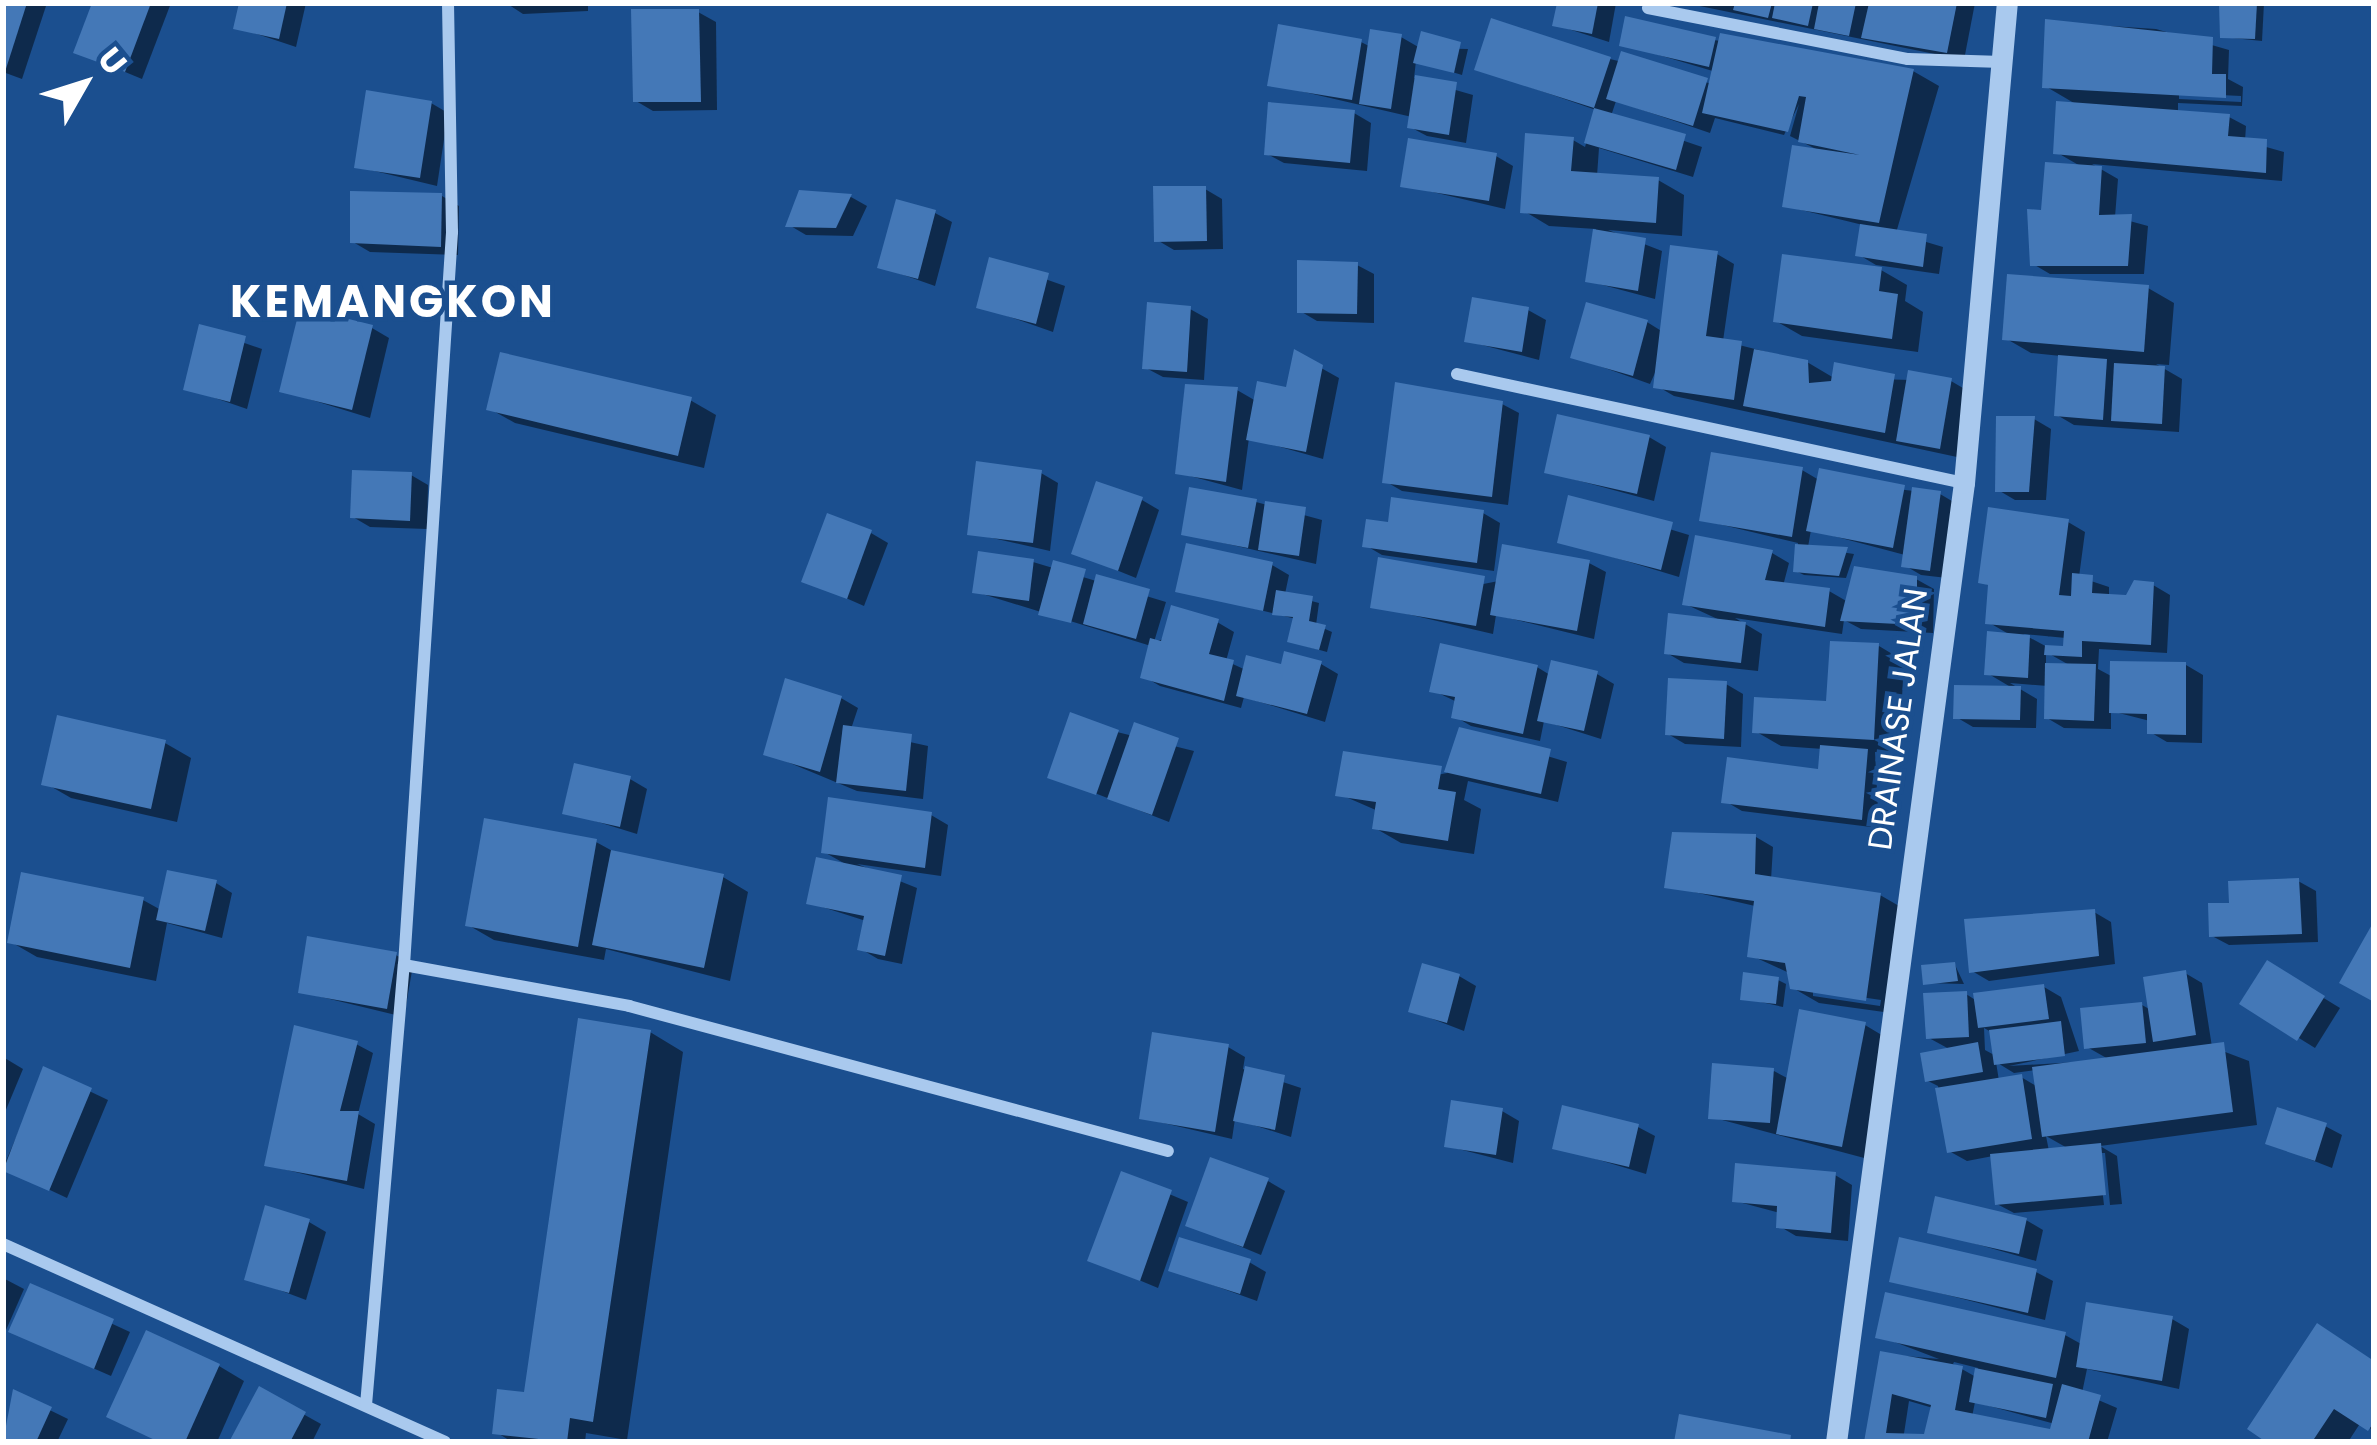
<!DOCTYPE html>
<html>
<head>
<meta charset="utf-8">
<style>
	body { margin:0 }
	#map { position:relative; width:2377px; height:1445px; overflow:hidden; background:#1b4f8f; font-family:Poppins,sans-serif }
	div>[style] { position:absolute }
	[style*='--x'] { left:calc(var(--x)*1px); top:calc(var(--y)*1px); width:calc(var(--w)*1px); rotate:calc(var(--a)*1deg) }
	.shadow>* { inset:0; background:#0007 }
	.building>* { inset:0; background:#4478b7 }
	.minor>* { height:12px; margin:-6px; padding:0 6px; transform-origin:6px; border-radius:6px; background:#a9c9ee }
	.tertiary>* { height:21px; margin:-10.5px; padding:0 10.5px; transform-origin:10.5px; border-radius:10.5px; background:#a9c9ee }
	span { translate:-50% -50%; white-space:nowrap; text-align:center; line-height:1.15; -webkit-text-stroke:9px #1b4f8f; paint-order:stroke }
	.street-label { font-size:33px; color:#fff }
	.district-label { font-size:45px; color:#fff; font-weight:700; letter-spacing:3px }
	.frame { position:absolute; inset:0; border:6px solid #fff; pointer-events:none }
	.north { position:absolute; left:24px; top:24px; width:120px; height:120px; -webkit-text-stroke:9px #1b4f8f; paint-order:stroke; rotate:51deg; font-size:33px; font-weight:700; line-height:48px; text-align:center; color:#fff }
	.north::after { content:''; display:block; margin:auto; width:42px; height:54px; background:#fff; clip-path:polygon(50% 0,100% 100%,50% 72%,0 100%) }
</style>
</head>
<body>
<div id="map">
	<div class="shadow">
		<i style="clip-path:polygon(3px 3px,47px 3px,22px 79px,3px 72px)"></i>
		<i style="clip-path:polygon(95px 3px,171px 3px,142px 79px,77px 52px)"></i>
		<i style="clip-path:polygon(242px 3px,306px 3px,296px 47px,236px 27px)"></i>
		<i style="clip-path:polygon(588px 3px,588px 11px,523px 14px,506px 3px)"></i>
		<i style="clip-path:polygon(1560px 3px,1616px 3px,1609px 42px,1556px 25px)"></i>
		<i style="clip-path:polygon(1685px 3px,1975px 3px,1964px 60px)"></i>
		<i style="clip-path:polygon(2222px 3px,2264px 3px,2262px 41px,2223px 37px)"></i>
		<i style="clip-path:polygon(698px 12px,716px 22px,717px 110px,653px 111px,636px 101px)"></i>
		<i style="clip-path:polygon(evenodd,2048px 22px,2156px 29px,2229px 50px,2228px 79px,2243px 87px,2242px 106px,2178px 103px,2178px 113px,2229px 117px,2246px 126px,2245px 141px,2284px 152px,2282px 181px,2092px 164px,2118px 179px,2115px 217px,2148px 226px,2144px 274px,2050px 274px,2033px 264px,2044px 213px,2082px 167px,2056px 152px,2079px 106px,2045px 86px,2048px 22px,2179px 93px,2241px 96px,2241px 102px,2179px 99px,2179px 93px)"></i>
		<i style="clip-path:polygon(1401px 37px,1420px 48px,1468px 49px,1462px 75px,1416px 61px,1414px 78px,1473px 95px,1466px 143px,1427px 136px,1410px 127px,1412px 117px,1270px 84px,1361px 42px,1371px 47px)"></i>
		<i style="clip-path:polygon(1714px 40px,1913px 71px,1939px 86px,1896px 233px,1943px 247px,1939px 274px,1876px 265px,1859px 255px,1863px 225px,1785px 206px,1822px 152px,1790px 136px,1799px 104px,1784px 135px,1715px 118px,1710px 133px,1616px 101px,1611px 116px,1702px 147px,1693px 177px,1599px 148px,1597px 176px,1658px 180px,1684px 195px,1682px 236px,1608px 230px,1662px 251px,1655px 299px,1588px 281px,1596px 229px,1549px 226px,1524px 211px,1573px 140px,1585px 147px,1596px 110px,1478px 69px,1610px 59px,1713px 84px,1716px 72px,1622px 44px)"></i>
		<i style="clip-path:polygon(431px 103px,448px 113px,437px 186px,358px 167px)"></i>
		<i style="clip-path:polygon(1354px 113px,1371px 123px,1367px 171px,1284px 163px,1267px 154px)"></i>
		<i style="clip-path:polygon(1496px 156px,1513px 166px,1505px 209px,1403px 185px)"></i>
		<i style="clip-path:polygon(1205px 189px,1222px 199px,1223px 249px,1174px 250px,1157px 240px)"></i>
		<i style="clip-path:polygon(801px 194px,851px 197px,867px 206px,853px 236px,806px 235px,789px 225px)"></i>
		<i style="clip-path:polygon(442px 196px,459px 206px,458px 255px,370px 252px,353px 242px)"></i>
		<i style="clip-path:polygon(935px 213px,952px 222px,935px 286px,881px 267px)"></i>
		<i style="clip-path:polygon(1717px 254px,1734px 264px,1723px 341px,1807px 362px,1834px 378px,1951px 381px,1968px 391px,1957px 457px,1674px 396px,1657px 386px,1659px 364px,1650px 384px,1574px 357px,1647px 322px,1663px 332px)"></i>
		<i style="clip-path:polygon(991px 260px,1065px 286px,1053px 332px,979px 306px)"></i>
		<i style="clip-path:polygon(1357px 265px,1374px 274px,1374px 323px,1317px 321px,1300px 311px)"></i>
		<i style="clip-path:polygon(1881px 270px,1907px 285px,1905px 301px,1923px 312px,1918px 352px,1802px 336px,1776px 321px)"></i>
		<i style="clip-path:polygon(2148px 288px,2174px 303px,2169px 365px,2156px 364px,2182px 379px,2179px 432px,2074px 425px,2057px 415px,2061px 356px,2031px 353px,2005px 338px)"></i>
		<i style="clip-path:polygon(1190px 309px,1208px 319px,1204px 380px,1163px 377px,1146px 368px)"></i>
		<i style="clip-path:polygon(1528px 310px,1546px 320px,1539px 360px,1467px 341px)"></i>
		<i style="clip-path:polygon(201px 328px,262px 349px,247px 409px,186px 388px)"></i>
		<i style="clip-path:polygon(372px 328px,389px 338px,370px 418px,283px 391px)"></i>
		<i style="clip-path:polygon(1296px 354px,1339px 378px,1323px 459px,1249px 438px,1242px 490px,1179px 473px,1237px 390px,1256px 401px,1289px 391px)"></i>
		<i style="clip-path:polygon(690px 400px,716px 415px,704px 468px,515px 423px,490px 409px)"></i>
		<i style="clip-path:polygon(1502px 404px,1519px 413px,1508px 505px,1402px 491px,1385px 481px)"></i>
		<i style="clip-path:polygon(2034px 419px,2051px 429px,2046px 500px,2015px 500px,1998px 490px)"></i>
		<i style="clip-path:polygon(1649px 437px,1666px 447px,1654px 501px,1547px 472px)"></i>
		<i style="clip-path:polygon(1802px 470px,1819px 480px,1940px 494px,1957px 504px,1947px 578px,1921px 575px,1904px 565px,1905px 555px,1811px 530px,1808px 547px,1854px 554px,1846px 578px,1804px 575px,1796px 571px,1798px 543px,1702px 520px)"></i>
		<i style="clip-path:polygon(1041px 473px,1058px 483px,1050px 551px,970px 533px)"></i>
		<i style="clip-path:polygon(411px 475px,428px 485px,427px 529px,370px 527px,353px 517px)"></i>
		<i style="clip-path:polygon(1570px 499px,1689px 535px,1679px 577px,1560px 541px)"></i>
		<i style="clip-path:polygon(1142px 500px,1159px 510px,1136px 578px,1074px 553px)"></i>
		<i style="clip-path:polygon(1256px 502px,1322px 520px,1316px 564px,1184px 534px)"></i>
		<i style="clip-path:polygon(1483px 513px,1500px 523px,1494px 571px,1382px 555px,1365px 545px,1390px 526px)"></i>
		<i style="clip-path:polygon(evenodd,2068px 522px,2085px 532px,2079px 577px,2109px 587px,2109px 597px,2128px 598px,2153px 585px,2170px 595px,2167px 653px,2099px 649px,2098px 669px,2113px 677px,2186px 665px,2203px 675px,2202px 743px,2167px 742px,2150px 732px,2150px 721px,2111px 711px,2111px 729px,2064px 728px,2047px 718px,2048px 686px,2010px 683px,2037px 699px,2036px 728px,1973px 727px,1956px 717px,2014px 689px,1987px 673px,2012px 636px,1988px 622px,1991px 587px,1981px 581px,2068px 522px,2023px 634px,2066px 638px,2066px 649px,2049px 648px,2023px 634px,2068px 522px,2046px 652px,2071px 666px,2046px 666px,2046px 652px)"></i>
		<i style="clip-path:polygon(871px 533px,888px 543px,864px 606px,805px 580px)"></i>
		<i style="clip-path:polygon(1772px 553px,1789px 563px,1783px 586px,1829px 591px,1848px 602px,1916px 579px,1934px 589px,1933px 633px,1861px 629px,1844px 620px,1842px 634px,1735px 618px,1762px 634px,1758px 671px,1684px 663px,1667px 653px,1724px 622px,1685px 604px)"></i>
		<i style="clip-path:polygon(1033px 562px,1166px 602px,1154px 642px,1217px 622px,1234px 632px,1226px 661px,1246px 670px,1321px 664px,1338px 674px,1325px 722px,1244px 697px,1241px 708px,1160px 686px,1143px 676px,1151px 646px,976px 592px)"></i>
		<i style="clip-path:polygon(1589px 563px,1606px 572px,1594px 639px,1496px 615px,1493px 634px,1373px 606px)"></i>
		<i style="clip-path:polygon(1272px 565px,1289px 575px,1285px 594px,1319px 603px,1316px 625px,1332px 632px,1327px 652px,1298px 644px,1296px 619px,1179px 590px)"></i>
		<i style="clip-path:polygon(1879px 646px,1904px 661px,1899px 753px,1875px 752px,1879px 828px,1742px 811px,1725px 801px,1821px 771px,1823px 749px,1781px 746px,1755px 731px,1829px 705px)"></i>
		<i style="clip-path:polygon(1537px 667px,1550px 675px,1597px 674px,1614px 684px,1601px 739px,1544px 721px,1540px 741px,1471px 726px,1454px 716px,1457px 702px,1432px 690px)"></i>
		<i style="clip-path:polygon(1726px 684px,1743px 694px,1741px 747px,1685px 744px,1668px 734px)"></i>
		<i style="clip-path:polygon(841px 698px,858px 708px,851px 729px,928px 746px,923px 799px,857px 791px,766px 753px)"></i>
		<i style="clip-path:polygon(1461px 730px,1567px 762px,1558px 802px,1468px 781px,1464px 800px,1481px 809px,1474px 854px,1401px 843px,1375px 828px,1378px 811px,1339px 794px,1447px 773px)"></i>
		<i style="clip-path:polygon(1117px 732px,1194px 751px,1169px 822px,1051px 776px)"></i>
		<i style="clip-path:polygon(165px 743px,191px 758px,177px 822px,71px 798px,45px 783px)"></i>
		<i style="clip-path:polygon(630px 779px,647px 789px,637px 834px,566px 812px)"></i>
		<i style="clip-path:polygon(931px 815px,948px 825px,941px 876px,857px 864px,917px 888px,902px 964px,878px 959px,861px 949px,866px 921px,810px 903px,849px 866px,824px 852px)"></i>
		<i style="clip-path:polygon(evenodd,1756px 837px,1773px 847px,1771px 880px,1880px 895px,1906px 910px,1891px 1013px,1819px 1003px,1793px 988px,1787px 972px,1750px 955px,1755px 906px,1668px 886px,1756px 837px,1813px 990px,1881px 1000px,1880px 1006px,1813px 996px,1813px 990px)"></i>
		<i style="clip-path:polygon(596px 842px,618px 854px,723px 877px,748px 892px,730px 981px,606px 949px,604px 960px,494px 940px,468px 925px)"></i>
		<i style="clip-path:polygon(2298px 881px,2316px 891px,2318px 942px,2229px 945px,2212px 936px,2232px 906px)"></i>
		<i style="clip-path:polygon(216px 883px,232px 893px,222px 938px,167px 923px,156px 981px,37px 957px,11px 942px,143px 900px,161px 910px)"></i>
		<i style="clip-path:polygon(2094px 912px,2111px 922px,2115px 964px,1989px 981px,1972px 971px)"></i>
		<i style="clip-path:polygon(396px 955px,413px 965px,404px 1017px,301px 992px)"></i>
		<i style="clip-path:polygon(2268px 964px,2340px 1008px,2315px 1048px,2243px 1003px)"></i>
		<i style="clip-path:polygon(1955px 965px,1964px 984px,1926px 983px)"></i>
		<i style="clip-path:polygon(evenodd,2185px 973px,2202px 983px,2212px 1047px,2249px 1061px,2257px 1125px,2100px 1146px,2117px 1156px,2122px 1204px,2110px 1205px,2105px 1153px,2098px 1153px,2104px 1205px,2014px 1213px,1997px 1204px,1993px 1156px,1967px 1161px,1949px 1151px,1938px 1086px,1928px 1081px,1951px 1050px,1929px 1038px,1966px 994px,1977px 1001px,2044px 987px,2061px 997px,2079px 1051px,2009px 1066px,2110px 1060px,2087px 1047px,2142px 1005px,2151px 1010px,2185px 973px,1984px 1028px,1993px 1033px,1996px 1056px,1985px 1050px,1984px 1028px,2185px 973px,1996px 1062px,2014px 1073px,2036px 1070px,2038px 1087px,2021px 1077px,1999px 1081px,1996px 1062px,2185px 973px,2046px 1136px,2069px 1149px,2049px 1151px,2046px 1136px)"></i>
		<i style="clip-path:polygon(1459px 976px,1476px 986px,1464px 1031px,1412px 1011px)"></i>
		<i style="clip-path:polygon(1778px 980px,1786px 984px,1783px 1007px,1743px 998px)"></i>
		<i style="clip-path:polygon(1865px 1025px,1890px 1040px,1868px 1159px,1711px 1117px,1774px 1071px,1789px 1079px)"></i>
		<i style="clip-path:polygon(650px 1032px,683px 1052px,627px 1440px,586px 1433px,585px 1442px,512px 1442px,496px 1432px,526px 1395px)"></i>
		<i style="clip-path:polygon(356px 1044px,373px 1053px,358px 1114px,375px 1124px,364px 1189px,267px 1165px)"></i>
		<i style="clip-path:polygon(1228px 1047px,1245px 1057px,1243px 1069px,1301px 1088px,1291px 1137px,1235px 1119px,1232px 1139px,1142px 1118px)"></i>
		<i style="clip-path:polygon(3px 1057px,23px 1069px,3px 1117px)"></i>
		<i style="clip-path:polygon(45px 1070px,108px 1100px,67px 1198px,3px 1168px)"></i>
		<i style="clip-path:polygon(1502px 1111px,1519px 1121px,1513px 1163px,1447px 1146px)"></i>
		<i style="clip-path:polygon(2325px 1126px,2342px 1135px,2332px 1168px,2268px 1143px)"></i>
		<i style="clip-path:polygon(1638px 1127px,1655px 1136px,1646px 1174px,1556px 1147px)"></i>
		<i style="clip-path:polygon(1122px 1174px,1188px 1202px,1158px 1288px,1091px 1260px)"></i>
		<i style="clip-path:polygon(1835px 1175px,1852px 1185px,1848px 1241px,1796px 1236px,1779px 1226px,1780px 1213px,1735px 1201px)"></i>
		<i style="clip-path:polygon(1268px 1181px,1285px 1191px,1261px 1255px,1189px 1225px)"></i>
		<i style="clip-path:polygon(2026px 1220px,2043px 1230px,2036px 1261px,1931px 1231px)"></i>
		<i style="clip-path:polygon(309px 1222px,326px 1232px,306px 1300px,247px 1278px)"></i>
		<i style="clip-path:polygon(1249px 1262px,1266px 1272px,1257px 1301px,1171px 1270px)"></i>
		<i style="clip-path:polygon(2036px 1272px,2053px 1281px,2045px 1320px,1893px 1281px)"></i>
		<i style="clip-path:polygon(3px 1278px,24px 1289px,3px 1337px)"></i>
		<i style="clip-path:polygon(32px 1287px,130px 1332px,111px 1376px,29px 1340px)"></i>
		<i style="clip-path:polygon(evenodd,2172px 1319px,2189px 1329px,2179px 1389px,2087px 1369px,2082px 1393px,2117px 1408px,2107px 1442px,1865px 1442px,1882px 1354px,1939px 1359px,1879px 1336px,2065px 1335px,2083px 1345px,2172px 1319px,1954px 1362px,1978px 1368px,1976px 1377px,1953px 1364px,1954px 1362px,2172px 1319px,1909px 1401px,1933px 1408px,1928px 1433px,1903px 1440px,1909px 1401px,2172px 1319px,1975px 1402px,2055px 1424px,2052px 1432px,1972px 1417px,1975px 1402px)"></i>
		<i style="clip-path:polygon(2374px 1362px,2374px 1431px,2361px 1422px,2348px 1442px,2271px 1442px)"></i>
		<i style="clip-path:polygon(219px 1366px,244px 1381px,217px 1442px,160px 1442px)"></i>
		<i style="clip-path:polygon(260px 1390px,321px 1424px,312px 1442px,232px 1442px)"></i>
		<i style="clip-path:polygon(15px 1393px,68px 1419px,57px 1442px,3px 1442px)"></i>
	</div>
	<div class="building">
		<i style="clip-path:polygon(3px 3px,27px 3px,4px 75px,3px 75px)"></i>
		<i style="clip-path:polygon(92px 3px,151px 3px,125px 72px,73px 53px)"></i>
		<i style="clip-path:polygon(239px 3px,287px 3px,279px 39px,233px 29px)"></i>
		<i style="clip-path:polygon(1557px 3px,1598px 3px,1592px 34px,1552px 26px)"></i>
		<i style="clip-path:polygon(1735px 3px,1772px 3px,1768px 18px,1733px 10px)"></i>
		<i style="clip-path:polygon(1775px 3px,1813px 3px,1808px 26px,1772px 18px)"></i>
		<i style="clip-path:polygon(1819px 3px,1856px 3px,1849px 36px,1814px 29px)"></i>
		<i style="clip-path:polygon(1869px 3px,1957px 3px,1947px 53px,1861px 38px)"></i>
		<i style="clip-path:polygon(2219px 3px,2257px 3px,2255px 39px,2220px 38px)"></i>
		<i style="clip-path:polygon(631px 9px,699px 9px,701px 102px,633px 102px)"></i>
		<i style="clip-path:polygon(1625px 16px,1716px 37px,1709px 67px,1619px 46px)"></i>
		<i style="clip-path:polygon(1491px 18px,1611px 57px,1594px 108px,1474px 70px)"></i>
		<i style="clip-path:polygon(2045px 19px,2213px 37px,2212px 74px,2226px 74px,2226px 98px,2042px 88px)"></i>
		<i style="clip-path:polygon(1278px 24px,1362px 39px,1352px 100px,1267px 86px)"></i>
		<i style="clip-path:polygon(1370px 29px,1402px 34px,1391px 109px,1359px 104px)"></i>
		<i style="clip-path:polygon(1421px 31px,1461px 42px,1454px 73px,1413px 63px)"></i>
		<i style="clip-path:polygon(1720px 33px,1914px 69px,1879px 223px,1782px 207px,1792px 145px,1860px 155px,1798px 142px,1806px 97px,1799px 96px,1788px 132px,1702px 113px)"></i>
		<i style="clip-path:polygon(1621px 51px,1708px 78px,1693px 126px,1606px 99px)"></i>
		<i style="clip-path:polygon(1415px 75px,1457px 82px,1449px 135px,1407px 128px)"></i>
		<i style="clip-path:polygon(366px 90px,432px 101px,420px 178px,354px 168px)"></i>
		<i style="clip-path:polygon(2056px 101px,2230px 114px,2228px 136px,2267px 139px,2266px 173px,2053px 154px)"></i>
		<i style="clip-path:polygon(1268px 102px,1355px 110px,1350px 163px,1264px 155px)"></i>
		<i style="clip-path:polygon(1594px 108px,1686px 134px,1676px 170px,1584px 143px)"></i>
		<i style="clip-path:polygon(1525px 133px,1574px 137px,1571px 171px,1659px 177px,1656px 223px,1520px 213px)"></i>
		<i style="clip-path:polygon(1408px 138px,1497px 153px,1489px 201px,1400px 187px)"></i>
		<i style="clip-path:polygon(2045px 162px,2102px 166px,2099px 215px,2132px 214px,2128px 266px,2030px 266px,2027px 209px,2041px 210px)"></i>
		<i style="clip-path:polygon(1153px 186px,1206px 186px,1207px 241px,1154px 242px)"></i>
		<i style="clip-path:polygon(799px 190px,852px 194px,836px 228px,785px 227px)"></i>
		<i style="clip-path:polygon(350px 191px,442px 193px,441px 247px,350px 243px)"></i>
		<i style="clip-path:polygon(896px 199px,936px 210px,918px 279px,877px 268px)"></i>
		<i style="clip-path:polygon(1860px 224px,1927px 234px,1923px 267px,1855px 256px)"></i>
		<i style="clip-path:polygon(1593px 229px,1646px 238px,1638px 291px,1585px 282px)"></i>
		<i style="clip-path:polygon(1670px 245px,1718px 251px,1706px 336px,1742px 341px,1734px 400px,1653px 388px)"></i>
		<i style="clip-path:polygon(1782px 254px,1882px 267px,1879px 291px,1898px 294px,1892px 339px,1773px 322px)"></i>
		<i style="clip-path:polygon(989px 257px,1049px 273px,1036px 324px,976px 308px)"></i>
		<i style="clip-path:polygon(1297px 260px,1358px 262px,1357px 314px,1297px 313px)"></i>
		<i style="clip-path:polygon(2007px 274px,2149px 285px,2144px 352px,2002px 340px)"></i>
		<i style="clip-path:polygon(1472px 297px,1529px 307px,1522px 352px,1464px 342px)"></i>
		<i style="clip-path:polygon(1147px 302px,1191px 306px,1187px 372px,1142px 369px)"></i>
		<i style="clip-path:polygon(1586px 302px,1648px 320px,1633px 376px,1570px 358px)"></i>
		<i style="clip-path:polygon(300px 307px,373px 325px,352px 410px,279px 392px)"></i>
		<i style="clip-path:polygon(199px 324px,246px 336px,230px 402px,183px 390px)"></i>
		<i style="clip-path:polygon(1294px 349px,1323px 365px,1306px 452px,1246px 440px,1257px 381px,1286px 387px)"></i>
		<i style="clip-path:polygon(1754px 349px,1808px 360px,1809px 383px,1831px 381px,1834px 362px,1895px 374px,1885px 433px,1743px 406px)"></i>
		<i style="clip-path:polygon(500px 352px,692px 397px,678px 456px,486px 410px)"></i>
		<i style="clip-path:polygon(2058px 355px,2107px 359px,2103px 420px,2054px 416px)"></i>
		<i style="clip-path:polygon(2114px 363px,2165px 366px,2162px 424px,2111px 421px)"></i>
		<i style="clip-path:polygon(1908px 370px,1952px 378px,1940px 449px,1896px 441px)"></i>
		<i style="clip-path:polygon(1395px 382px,1503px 401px,1492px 497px,1382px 483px)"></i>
		<i style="clip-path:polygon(1185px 384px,1238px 387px,1226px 482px,1175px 474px)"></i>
		<i style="clip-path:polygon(1557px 414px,1650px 435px,1637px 494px,1544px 473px)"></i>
		<i style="clip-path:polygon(1996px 416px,2035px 416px,2029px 492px,1995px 492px)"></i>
		<i style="clip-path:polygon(1711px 452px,1803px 467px,1792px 537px,1699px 521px)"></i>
		<i style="clip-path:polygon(976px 461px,1042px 470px,1033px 543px,967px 535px)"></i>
		<i style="clip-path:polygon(1819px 468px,1905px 485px,1893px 548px,1806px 531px)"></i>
		<i style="clip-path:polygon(352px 470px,412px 472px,410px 521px,350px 518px)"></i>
		<i style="clip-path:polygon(1096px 481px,1143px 497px,1118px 571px,1071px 554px)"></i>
		<i style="clip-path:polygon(1189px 487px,1257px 499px,1248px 548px,1181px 535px)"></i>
		<i style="clip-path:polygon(1912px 487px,1941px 491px,1930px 571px,1901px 567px)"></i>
		<i style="clip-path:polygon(1568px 495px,1673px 522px,1661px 570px,1557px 543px)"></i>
		<i style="clip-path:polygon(1391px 497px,1484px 510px,1477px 563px,1362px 547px,1366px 519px,1388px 522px)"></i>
		<i style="clip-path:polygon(1265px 501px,1306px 507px,1299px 556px,1258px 550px)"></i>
		<i style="clip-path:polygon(1988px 507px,2069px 519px,2059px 595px,2071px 596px,2072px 573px,2093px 575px,2092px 593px,2126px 595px,2134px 580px,2154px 582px,2151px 645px,2082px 641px,2082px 657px,2044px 655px,2045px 645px,2063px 646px,2064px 631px,1985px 624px,1988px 585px,1978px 583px)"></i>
		<i style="clip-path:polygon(827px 513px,872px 530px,847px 599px,801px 582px)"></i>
		<i style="clip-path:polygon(1695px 535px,1773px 550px,1765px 580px,1830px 588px,1825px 627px,1682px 605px)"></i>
		<i style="clip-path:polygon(1186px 543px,1273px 562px,1263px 611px,1175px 592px)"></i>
		<i style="clip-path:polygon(1502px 544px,1590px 560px,1577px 631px,1490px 615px)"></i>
		<i style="clip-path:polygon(1795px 544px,1848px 547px,1839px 576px,1793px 572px)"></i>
		<i style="clip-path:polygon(978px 551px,1034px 559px,1029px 601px,972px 593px)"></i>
		<i style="clip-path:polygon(1378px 557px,1485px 576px,1476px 626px,1370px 608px)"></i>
		<i style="clip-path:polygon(1053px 560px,1086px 569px,1071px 623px,1038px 615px)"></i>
		<i style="clip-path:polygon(1854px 566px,1917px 576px,1917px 625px,1840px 621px)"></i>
		<i style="clip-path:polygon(1096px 574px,1150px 589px,1136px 639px,1083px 624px)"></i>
		<i style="clip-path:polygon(1276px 590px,1313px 596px,1309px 621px,1326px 625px,1319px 650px,1287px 642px,1293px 617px,1272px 615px)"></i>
		<i style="clip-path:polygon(1171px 605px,1219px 619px,1209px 654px,1234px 660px,1224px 701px,1140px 678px,1150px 638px,1161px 641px)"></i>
		<i style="clip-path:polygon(1668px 613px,1746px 622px,1741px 663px,1664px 654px)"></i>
		<i style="clip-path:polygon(1987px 631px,2030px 635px,2028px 678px,1984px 675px)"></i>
		<i style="clip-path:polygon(1830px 641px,1879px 643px,1874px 740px,1752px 733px,1754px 697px,1826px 701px)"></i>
		<i style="clip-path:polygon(1440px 643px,1538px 665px,1523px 734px,1451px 718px,1455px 697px,1429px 692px)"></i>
		<i style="clip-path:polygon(1284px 651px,1322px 661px,1307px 714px,1236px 696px,1246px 655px,1281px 664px)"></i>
		<i style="clip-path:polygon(1551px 660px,1598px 671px,1584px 731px,1537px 721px)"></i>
		<i style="clip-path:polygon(2110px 661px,2186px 662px,2186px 735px,2147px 734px,2147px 714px,2109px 713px)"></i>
		<i style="clip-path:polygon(2045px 663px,2096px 664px,2094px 721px,2044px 719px)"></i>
		<i style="clip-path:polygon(785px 678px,842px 696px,820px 772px,763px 755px)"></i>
		<i style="clip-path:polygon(1668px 678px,1727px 681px,1724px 739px,1665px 735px)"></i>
		<i style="clip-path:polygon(1954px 685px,2021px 686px,2020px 720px,1953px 719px)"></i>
		<i style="clip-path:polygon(1070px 712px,1119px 730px,1096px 795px,1047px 778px)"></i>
		<i style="clip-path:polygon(57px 715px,166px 740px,151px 809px,41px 785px)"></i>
		<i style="clip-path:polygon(1134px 722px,1179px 738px,1152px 815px,1107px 799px)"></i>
		<i style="clip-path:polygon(843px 725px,912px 734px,906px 791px,836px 783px)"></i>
		<i style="clip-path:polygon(1459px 727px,1551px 749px,1541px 794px,1444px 772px)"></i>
		<i style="clip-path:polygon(1820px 745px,1868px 749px,1862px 820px,1721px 803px,1727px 757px,1818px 769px)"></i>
		<i style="clip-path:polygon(1343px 751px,1442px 766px,1438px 789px,1456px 792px,1448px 841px,1372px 829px,1376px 802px,1335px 796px)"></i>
		<i style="clip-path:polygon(574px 763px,631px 776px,620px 827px,562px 814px)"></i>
		<i style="clip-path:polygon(828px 797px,932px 812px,925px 868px,821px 853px)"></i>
		<i style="clip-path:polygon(484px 818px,597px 839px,578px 947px,465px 926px)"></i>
		<i style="clip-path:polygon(1672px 832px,1756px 834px,1755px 874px,1881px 893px,1866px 1001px,1790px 989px,1785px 963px,1747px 957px,1754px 901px,1664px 888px)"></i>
		<i style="clip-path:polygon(611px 850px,724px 874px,704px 968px,592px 945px)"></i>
		<i style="clip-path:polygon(816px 857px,902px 875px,885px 956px,857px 950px,864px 916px,806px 904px)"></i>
		<i style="clip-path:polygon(167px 870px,217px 880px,205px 931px,156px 920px)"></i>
		<i style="clip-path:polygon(21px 872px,144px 897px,130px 968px,7px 943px)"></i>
		<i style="clip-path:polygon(2299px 878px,2302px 934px,2209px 937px,2208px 903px,2229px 903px,2228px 881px)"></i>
		<i style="clip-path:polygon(2095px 909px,2099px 956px,1969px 973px,1964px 919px)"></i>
		<i style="clip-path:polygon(2374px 921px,2374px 1002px,2339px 983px)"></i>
		<i style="clip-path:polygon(307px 936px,397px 952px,387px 1009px,298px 993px)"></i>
		<i style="clip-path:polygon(2267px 960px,2325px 996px,2297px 1041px,2239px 1004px)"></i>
		<i style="clip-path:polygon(1955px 962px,1958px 981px,1923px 985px,1921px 965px)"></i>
		<i style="clip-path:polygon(1422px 963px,1460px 974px,1447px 1023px,1408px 1012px)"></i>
		<i style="clip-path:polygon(2186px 970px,2196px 1035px,2153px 1042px,2143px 977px)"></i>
		<i style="clip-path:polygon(1743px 972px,1779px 977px,1776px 1004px,1740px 1000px)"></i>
		<i style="clip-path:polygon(2044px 984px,2049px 1019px,1978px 1028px,1973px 993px)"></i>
		<i style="clip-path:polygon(1967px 991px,1969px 1037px,1926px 1039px,1923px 993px)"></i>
		<i style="clip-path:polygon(2142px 1002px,2146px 1043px,2084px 1049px,2080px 1008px)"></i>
		<i style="clip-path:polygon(1799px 1009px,1866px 1022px,1842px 1147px,1776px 1134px)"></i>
		<i style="clip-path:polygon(578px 1018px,651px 1030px,593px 1422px,570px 1418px,567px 1442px,492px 1434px,497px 1389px,524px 1392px)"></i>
		<i style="clip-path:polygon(2061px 1021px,2065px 1056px,1994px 1065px,1989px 1030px)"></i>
		<i style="clip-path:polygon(294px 1025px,358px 1041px,340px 1111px,359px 1111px,347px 1181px,264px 1166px)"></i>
		<i style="clip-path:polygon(1152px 1032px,1229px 1044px,1215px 1132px,1139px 1119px)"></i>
		<i style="clip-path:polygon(1978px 1042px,1983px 1072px,1925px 1082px,1920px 1053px)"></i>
		<i style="clip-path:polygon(2224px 1042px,2233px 1112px,2042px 1137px,2032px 1067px)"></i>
		<i style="clip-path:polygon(1712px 1063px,1774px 1068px,1770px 1123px,1708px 1119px)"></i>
		<i style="clip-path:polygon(43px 1066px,92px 1088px,49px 1191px,3px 1171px)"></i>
		<i style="clip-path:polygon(1245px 1066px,1285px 1075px,1275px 1130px,1233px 1121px)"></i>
		<i style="clip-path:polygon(2022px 1074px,2032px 1139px,1947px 1153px,1935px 1088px)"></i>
		<i style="clip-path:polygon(1451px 1100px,1503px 1108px,1496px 1155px,1444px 1147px)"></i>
		<i style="clip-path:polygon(1562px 1105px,1639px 1124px,1629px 1167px,1552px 1149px)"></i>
		<i style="clip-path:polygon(2277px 1107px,2327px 1123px,2315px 1161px,2265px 1144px)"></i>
		<i style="clip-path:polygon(2101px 1143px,2106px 1195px,1995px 1205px,1990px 1154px)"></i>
		<i style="clip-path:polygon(1210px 1157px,1269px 1178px,1243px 1247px,1185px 1226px)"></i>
		<i style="clip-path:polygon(1735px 1163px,1836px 1172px,1831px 1233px,1776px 1228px,1777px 1206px,1732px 1202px)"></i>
		<i style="clip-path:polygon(1121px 1171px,1172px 1190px,1140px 1281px,1087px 1261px)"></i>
		<i style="clip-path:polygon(1935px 1196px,2027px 1218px,2019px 1254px,1927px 1233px)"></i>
		<i style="clip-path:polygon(265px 1205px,310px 1219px,289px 1293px,244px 1280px)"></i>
		<i style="clip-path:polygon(1179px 1237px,1251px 1259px,1240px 1294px,1168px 1271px)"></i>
		<i style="clip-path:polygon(1899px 1237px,2037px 1269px,2028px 1313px,1889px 1282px)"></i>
		<i style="clip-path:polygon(30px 1283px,114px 1319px,94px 1369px,8px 1332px)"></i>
		<i style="clip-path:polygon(1885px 1292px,2066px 1332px,2056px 1378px,1875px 1338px)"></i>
		<i style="clip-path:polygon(2086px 1302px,2173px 1316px,2162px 1381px,2076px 1367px)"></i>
		<i style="clip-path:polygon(2317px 1323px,2374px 1361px,2374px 1422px,2368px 1431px,2334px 1409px,2312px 1442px,2266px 1442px,2247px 1429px)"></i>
		<i style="clip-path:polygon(146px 1330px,220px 1364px,185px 1442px,159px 1442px,106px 1417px)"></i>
		<i style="clip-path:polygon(evenodd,1880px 1351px,1963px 1366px,1955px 1410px,2050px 1429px,2062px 1384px,2101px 1395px,2088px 1442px,1864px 1442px,1880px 1351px,1892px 1394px,1931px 1405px,1924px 1434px,1886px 1433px,1892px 1394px)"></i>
		<i style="clip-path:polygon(1975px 1368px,2053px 1384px,2046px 1418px,1969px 1402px)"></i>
		<i style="clip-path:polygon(259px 1386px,306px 1412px,290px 1442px,229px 1442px)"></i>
		<i style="clip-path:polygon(13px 1389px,52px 1407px,36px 1442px,3px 1442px)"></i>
		<i style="clip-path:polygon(1679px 1414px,1791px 1435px,1790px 1442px,1674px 1442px)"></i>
	</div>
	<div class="minor">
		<i style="--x:1648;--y:8;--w:265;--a:11.1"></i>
		<i style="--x:1908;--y:59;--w:94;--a:1.8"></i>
		<i style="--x:1457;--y:374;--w:519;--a:12.13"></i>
		<i style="--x:404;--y:965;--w:735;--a:-86.25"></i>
		<i style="--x:452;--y:232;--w:229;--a:-91"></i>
		<i style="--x:3;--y:1244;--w:484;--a:24.1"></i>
		<i style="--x:366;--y:1405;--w:442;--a:-85.1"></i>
		<i style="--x:404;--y:965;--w:229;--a:10.3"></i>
		<i style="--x:629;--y:1006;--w:558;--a:15.06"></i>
	</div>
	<div class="tertiary">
		<i style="--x:1836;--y:1442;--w:968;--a:-82.4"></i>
		<i style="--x:1964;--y:483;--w:482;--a:-84.9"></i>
	</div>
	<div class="street-label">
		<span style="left:1898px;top:719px;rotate:-82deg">DRAINASE JALAN</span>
	</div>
	<div class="district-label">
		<span style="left:393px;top:302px">KEMANGKON</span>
	</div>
	<div class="frame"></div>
	<div class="north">U</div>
</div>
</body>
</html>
